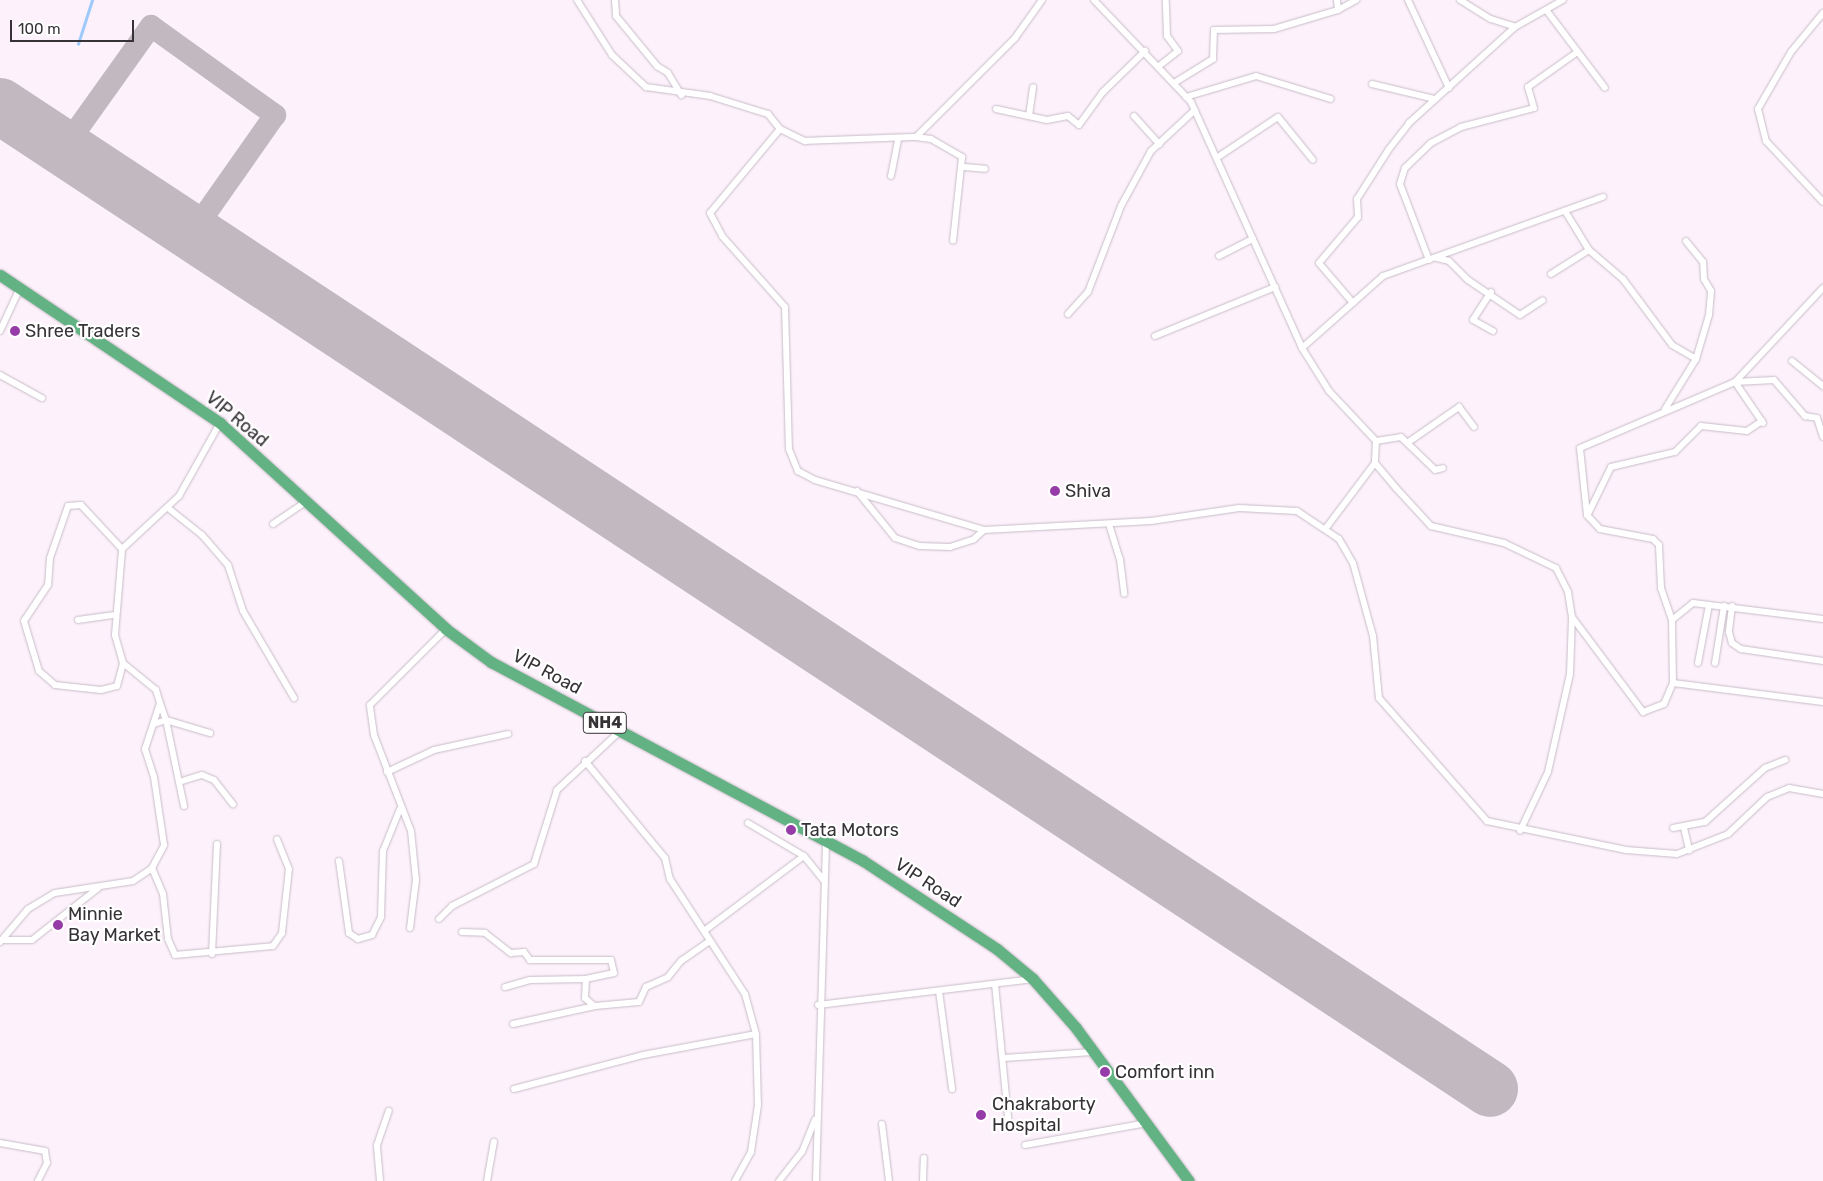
<!DOCTYPE html>
<html>
<head>
<meta charset="utf-8">
<style>
	body { margin:0 }
	#map { position:relative; width:1823px; height:1181px; overflow:hidden; background:#fdf2fc; font-family:Rubik,sans-serif }
	div>[style] { position:absolute }
	[style*='--x'] { left:calc(var(--x)*1px); top:calc(var(--y)*1px); width:calc(var(--w)*1px); rotate:calc(var(--a)*1deg) }
	.stream>* { height:2.5px; margin:-1.25px; padding:0 1.25px; transform-origin:1.25px; border-radius:1.25px; background:#9dcafb }
	.taxiway>* { height:22px; margin:-11px; padding:0 11px; transform-origin:11px; border-radius:11px; background:#c2b8c0 }
	.runway>* { height:56px; margin:-28px; padding:0 28px; transform-origin:28px; border-radius:28px; background:#c2b8c0 }
	.roads { filter:drop-shadow(0 0 1px #c7bcc6) drop-shadow(0 0 1px #c7bcc6) }
	.street>* { height:6px; margin:-3px; padding:0 3px; transform-origin:3px; border-radius:3px; background:#fff }
	.highway>* { height:11px; margin:-5.5px; padding:0 5.5px; transform-origin:5.5px; border-radius:5.5px; background:#62b283 }
	.dots>* { width:14px; height:14px; translate:-50% -50%; box-sizing:border-box; border:2px solid #fff; border-radius:50% }
	span { translate:-50% -50%; white-space:nowrap; text-align:center; line-height:1.15; -webkit-text-stroke:4.5px #fff; paint-order:stroke }
	.shield-label span { padding:1px 4px; background:#fff; border:1px solid; border-radius:4px; -webkit-text-stroke-width:0 }
	.shield-label { font-size:16px; color:#363236; font-weight:700 }
	.poi-label { font-size:18px; color:#363236 }
	.left { translate:0 -50%; text-align:left }
	.street-label { font-size:18px; color:#363236 }
	.scale { position:absolute; left:10px; top:20px; width:124px; height:22px; box-sizing:border-box; border:2px solid #363236; border-top:0; padding-left:6px; font-size:15px; line-height:18px; white-space:nowrap; color:#363236; -webkit-text-stroke:4px #fff; paint-order:stroke }
</style>
</head>
<body>
<div id="map">
	<div class="stream">
		<i style="--x:78;--y:44;--w:46;--a:-72.3"></i>
	</div>
	<div class="taxiway">
		<i style="--x:64;--y:148;--w:150;--a:-54.5"></i>
		<i style="--x:151;--y:26;--w:153;--a:35.7"></i>
		<i style="--x:275;--y:115;--w:144;--a:125.1"></i>
	</div>
	<div class="runway">
		<i style="--x:0;--y:106;--w:1785;--a:33.41"></i>
	</div>
	<div class="roads">
		<div class="street">
			<i style="--x:577;--y:0;--w:65;--a:57.5"></i>
			<i style="--x:612;--y:55;--w:47;--a:43.3"></i>
			<i style="--x:646;--y:87;--w:65;--a:8"></i>
			<i style="--x:710;--y:96;--w:61;--a:17.2"></i>
			<i style="--x:768;--y:114;--w:19;--a:51"></i>
			<i style="--x:780;--y:129;--w:109;--a:129.8"></i>
			<i style="--x:710;--y:213;--w:26;--a:62"></i>
			<i style="--x:722;--y:236;--w:95;--a:48.4"></i>
			<i style="--x:785;--y:307;--w:142;--a:88.4"></i>
			<i style="--x:789;--y:449;--w:24;--a:68"></i>
			<i style="--x:798;--y:471;--w:19;--a:28"></i>
			<i style="--x:815;--y:480;--w:176;--a:16.5"></i>
			<i style="--x:984;--y:530;--w:167;--a:-3.1"></i>
			<i style="--x:1151;--y:521;--w:89;--a:-8.4"></i>
			<i style="--x:1239;--y:508;--w:58;--a:3"></i>
			<i style="--x:1297;--y:511;--w:50;--a:33.7"></i>
			<i style="--x:1339;--y:539;--w:28;--a:60"></i>
			<i style="--x:1353;--y:563;--w:76;--a:74.7"></i>
			<i style="--x:1373;--y:636;--w:62;--a:84.5"></i>
			<i style="--x:1379;--y:698;--w:164;--a:48.7"></i>
			<i style="--x:1487;--y:821;--w:142;--a:11.8"></i>
			<i style="--x:1626;--y:850;--w:51;--a:4.5"></i>
			<i style="--x:1677;--y:854;--w:55;--a:-21.4"></i>
			<i style="--x:1728;--y:834;--w:54;--a:-43.5"></i>
			<i style="--x:1767;--y:797;--w:24;--a:-22"></i>
			<i style="--x:1789;--y:788;--w:35;--a:10"></i>
			<i style="--x:615;--y:0;--w:16;--a:86"></i>
			<i style="--x:616;--y:16;--w:65;--a:50.6"></i>
			<i style="--x:657;--y:66;--w:13;--a:32"></i>
			<i style="--x:668;--y:73;--w:26;--a:59"></i>
			<i style="--x:1094;--y:0;--w:141;--a:46.4"></i>
			<i style="--x:1191;--y:102;--w:270;--a:65.7"></i>
			<i style="--x:1302;--y:348;--w:51;--a:57.9"></i>
			<i style="--x:1329;--y:391;--w:69;--a:46.8"></i>
			<i style="--x:1376;--y:441;--w:22;--a:93"></i>
			<i style="--x:1375;--y:463;--w:33;--a:50"></i>
			<i style="--x:1396;--y:488;--w:52;--a:47.4"></i>
			<i style="--x:1431;--y:526;--w:75;--a:13.1"></i>
			<i style="--x:1504;--y:543;--w:58;--a:25.7"></i>
			<i style="--x:1556;--y:568;--w:27;--a:63"></i>
			<i style="--x:1568;--y:592;--w:25;--a:81"></i>
			<i style="--x:1572;--y:617;--w:57;--a:92"></i>
			<i style="--x:1570;--y:674;--w:100;--a:102.7"></i>
			<i style="--x:1548;--y:772;--w:65;--a:115.4"></i>
			<i style="--x:1337;--y:0;--w:10;--a:84"></i>
			<i style="--x:1408;--y:0;--w:97;--a:65"></i>
			<i style="--x:1460;--y:0;--w:36;--a:32"></i>
			<i style="--x:1491;--y:19;--w:25;--a:18"></i>
			<i style="--x:1547;--y:11;--w:96;--a:53"></i>
			<i style="--x:1823;--y:13;--w:50;--a:129.4"></i>
			<i style="--x:1791;--y:52;--w:66;--a:120.1"></i>
			<i style="--x:1758;--y:109;--w:33;--a:76"></i>
			<i style="--x:1766;--y:141;--w:83;--a:46.9"></i>
			<i style="--x:1159;--y:66;--w:24;--a:-38"></i>
			<i style="--x:1178;--y:51;--w:19;--a:-126"></i>
			<i style="--x:1167;--y:36;--w:36;--a:-92"></i>
			<i style="--x:1174;--y:83;--w:46;--a:-31.6"></i>
			<i style="--x:1213;--y:59;--w:29;--a:-88"></i>
			<i style="--x:1214;--y:30;--w:60;--a:-1"></i>
			<i style="--x:1274;--y:29;--w:67;--a:-16.5"></i>
			<i style="--x:1338;--y:10;--w:21;--a:-29"></i>
			<i style="--x:1372;--y:84;--w:65;--a:13.4"></i>
			<i style="--x:1186;--y:97;--w:73;--a:-16.7"></i>
			<i style="--x:1256;--y:76;--w:78;--a:17"></i>
			<i style="--x:996;--y:109;--w:52;--a:12.2"></i>
			<i style="--x:1047;--y:120;--w:21;--a:-11"></i>
			<i style="--x:1068;--y:116;--w:14;--a:39"></i>
			<i style="--x:1079;--y:125;--w:41;--a:-54"></i>
			<i style="--x:1103;--y:92;--w:59;--a:-44.3"></i>
			<i style="--x:1029;--y:116;--w:29;--a:-82"></i>
			<i style="--x:1134;--y:116;--w:38;--a:48"></i>
			<i style="--x:780;--y:129;--w:28;--a:26"></i>
			<i style="--x:805;--y:141;--w:111;--a:-2.1"></i>
			<i style="--x:916;--y:137;--w:140;--a:-45"></i>
			<i style="--x:1015;--y:38;--w:47;--a:-54.6"></i>
			<i style="--x:916;--y:137;--w:15;--a:8"></i>
			<i style="--x:931;--y:139;--w:36;--a:30"></i>
			<i style="--x:962;--y:157;--w:84;--a:96.1"></i>
			<i style="--x:1218;--y:157;--w:72;--a:-33.7"></i>
			<i style="--x:1278;--y:117;--w:55;--a:50.9"></i>
			<i style="--x:964;--y:167;--w:21;--a:5"></i>
			<i style="--x:891;--y:176;--w:38;--a:-79"></i>
			<i style="--x:1565;--y:211;--w:46;--a:58.4"></i>
			<i style="--x:1589;--y:250;--w:45;--a:40.5"></i>
			<i style="--x:1623;--y:279;--w:82;--a:53.4"></i>
			<i style="--x:1672;--y:345;--w:28;--a:30"></i>
			<i style="--x:1219;--y:256;--w:38;--a:-27"></i>
			<i style="--x:1437;--y:258;--w:12;--a:14"></i>
			<i style="--x:1449;--y:261;--w:27;--a:45"></i>
			<i style="--x:1468;--y:280;--w:63;--a:33.9"></i>
			<i style="--x:1520;--y:315;--w:27;--a:-33"></i>
			<i style="--x:1429;--y:260;--w:81;--a:-110.9"></i>
			<i style="--x:1400;--y:184;--w:17;--a:-73"></i>
			<i style="--x:1405;--y:168;--w:36;--a:-44"></i>
			<i style="--x:1431;--y:143;--w:34;--a:-28"></i>
			<i style="--x:1461;--y:127;--w:75;--a:-14.6"></i>
			<i style="--x:1534;--y:108;--w:22;--a:-106"></i>
			<i style="--x:1528;--y:87;--w:59;--a:-35.3"></i>
			<i style="--x:1551;--y:274;--w:45;--a:-32.3"></i>
			<i style="--x:1491;--y:292;--w:33;--a:123"></i>
			<i style="--x:1473;--y:320;--w:23;--a:29"></i>
			<i style="--x:1353;--y:303;--w:52;--a:-130.4"></i>
			<i style="--x:1319;--y:263;--w:60;--a:-49.7"></i>
			<i style="--x:1358;--y:217;--w:18;--a:-93"></i>
			<i style="--x:1357;--y:199;--w:59;--a:-57.4"></i>
			<i style="--x:1389;--y:149;--w:33;--a:-52"></i>
			<i style="--x:1409;--y:123;--w:143;--a:-42.2"></i>
			<i style="--x:1515;--y:27;--w:55;--a:-29.4"></i>
			<i style="--x:1068;--y:314;--w:30;--a:-48"></i>
			<i style="--x:1088;--y:292;--w:92;--a:-69"></i>
			<i style="--x:1121;--y:206;--w:63;--a:-61.4"></i>
			<i style="--x:1151;--y:151;--w:60;--a:-43"></i>
			<i style="--x:0;--y:331;--w:47;--a:-65.1"></i>
			<i style="--x:1155;--y:336;--w:130;--a:-22.2"></i>
			<i style="--x:1302;--y:348;--w:108;--a:-41.6"></i>
			<i style="--x:1383;--y:276;--w:234;--a:-19.8"></i>
			<i style="--x:1792;--y:361;--w:40;--a:39"></i>
			<i style="--x:0;--y:375;--w:48;--a:28.7"></i>
			<i style="--x:1665;--y:409;--w:59;--a:-58.2"></i>
			<i style="--x:1696;--y:359;--w:46;--a:-73.5"></i>
			<i style="--x:1709;--y:315;--w:24;--a:-85"></i>
			<i style="--x:1711;--y:291;--w:14;--a:-120"></i>
			<i style="--x:1704;--y:279;--w:17;--a:-93"></i>
			<i style="--x:1703;--y:262;--w:27;--a:-129"></i>
			<i style="--x:1763;--y:423;--w:50;--a:-124.3"></i>
			<i style="--x:1735;--y:382;--w:39;--a:-3"></i>
			<i style="--x:1774;--y:380;--w:48;--a:49.3"></i>
			<i style="--x:1805;--y:416;--w:12;--a:9"></i>
			<i style="--x:1817;--y:418;--w:20;--a:72"></i>
			<i style="--x:1376;--y:441;--w:25;--a:-9"></i>
			<i style="--x:1401;--y:437;--w:47;--a:44.1"></i>
			<i style="--x:1435;--y:470;--w:8;--a:-14"></i>
			<i style="--x:1410;--y:441;--w:60;--a:-34.8"></i>
			<i style="--x:1459;--y:407;--w:25;--a:53"></i>
			<i style="--x:857;--y:491;--w:60;--a:51"></i>
			<i style="--x:895;--y:538;--w:26;--a:18"></i>
			<i style="--x:920;--y:546;--w:30;--a:2"></i>
			<i style="--x:950;--y:547;--w:25;--a:-18"></i>
			<i style="--x:974;--y:539;--w:13;--a:-42"></i>
			<i style="--x:168;--y:508;--w:43;--a:38.5"></i>
			<i style="--x:202;--y:535;--w:40;--a:49"></i>
			<i style="--x:228;--y:565;--w:48;--a:71.9"></i>
			<i style="--x:243;--y:611;--w:101;--a:59.6"></i>
			<i style="--x:1588;--y:514;--w:52;--a:-63.9"></i>
			<i style="--x:1611;--y:467;--w:66;--a:-13.2"></i>
			<i style="--x:1675;--y:452;--w:37;--a:-45"></i>
			<i style="--x:1701;--y:426;--w:46;--a:6.2"></i>
			<i style="--x:1747;--y:431;--w:18;--a:-34"></i>
			<i style="--x:273;--y:524;--w:40;--a:-34"></i>
			<i style="--x:1109;--y:524;--w:37;--a:73"></i>
			<i style="--x:1120;--y:559;--w:35;--a:83"></i>
			<i style="--x:1326;--y:528;--w:81;--a:-53"></i>
			<i style="--x:122;--y:549;--w:60;--a:-133"></i>
			<i style="--x:81;--y:505;--w:13;--a:176"></i>
			<i style="--x:68;--y:506;--w:55;--a:109.1"></i>
			<i style="--x:50;--y:558;--w:27;--a:94"></i>
			<i style="--x:48;--y:585;--w:43;--a:123.7"></i>
			<i style="--x:24;--y:621;--w:52;--a:73.3"></i>
			<i style="--x:39;--y:671;--w:21;--a:41"></i>
			<i style="--x:55;--y:685;--w:46;--a:6.2"></i>
			<i style="--x:101;--y:690;--w:16;--a:-14"></i>
			<i style="--x:117;--y:686;--w:24;--a:-75"></i>
			<i style="--x:1732;--y:606;--w:26;--a:97"></i>
			<i style="--x:1729;--y:632;--w:11;--a:75"></i>
			<i style="--x:1732;--y:643;--w:11;--a:34"></i>
			<i style="--x:1741;--y:649;--w:83;--a:8.3"></i>
			<i style="--x:1572;--y:617;--w:119;--a:53.2"></i>
			<i style="--x:1643;--y:712;--w:22;--a:-21"></i>
			<i style="--x:1664;--y:704;--w:23;--a:-67"></i>
			<i style="--x:1673;--y:683;--w:63;--a:-90.9"></i>
			<i style="--x:1672;--y:620;--w:34;--a:-109"></i>
			<i style="--x:1661;--y:588;--w:43;--a:-92.7"></i>
			<i style="--x:1659;--y:545;--w:8;--a:-135"></i>
			<i style="--x:1653;--y:539;--w:54;--a:-169.3"></i>
			<i style="--x:1600;--y:529;--w:19;--a:-133"></i>
			<i style="--x:1587;--y:515;--w:67;--a:-96"></i>
			<i style="--x:1580;--y:448;--w:168;--a:-23.1"></i>
			<i style="--x:1735;--y:382;--w:129;--a:-46.9"></i>
			<i style="--x:78;--y:620;--w:35;--a:-8"></i>
			<i style="--x:1672;--y:620;--w:27;--a:-39"></i>
			<i style="--x:1693;--y:603;--w:131;--a:7"></i>
			<i style="--x:1698;--y:663;--w:59;--a:-79.3"></i>
			<i style="--x:1715;--y:663;--w:58;--a:-81"></i>
			<i style="--x:1673;--y:683;--w:151;--a:7.2"></i>
			<i style="--x:160;--y:703;--w:18;--a:71"></i>
			<i style="--x:166;--y:720;--w:46;--a:16.5"></i>
			<i style="--x:154;--y:724;--w:13;--a:-18"></i>
			<i style="--x:166;--y:720;--w:88;--a:78.2"></i>
			<i style="--x:585;--y:761;--w:126;--a:50.5"></i>
			<i style="--x:665;--y:858;--w:22;--a:77"></i>
			<i style="--x:670;--y:879;--w:137;--a:56.9"></i>
			<i style="--x:745;--y:994;--w:41;--a:74.6"></i>
			<i style="--x:756;--y:1034;--w:71;--a:88.4"></i>
			<i style="--x:758;--y:1105;--w:48;--a:98.5"></i>
			<i style="--x:751;--y:1152;--w:33;--a:119"></i>
			<i style="--x:387;--y:772;--w:52;--a:-25.1"></i>
			<i style="--x:434;--y:750;--w:76;--a:-12.2"></i>
			<i style="--x:179;--y:782;--w:24;--a:-17"></i>
			<i style="--x:202;--y:775;--w:13;--a:23"></i>
			<i style="--x:214;--y:780;--w:31;--a:52"></i>
			<i style="--x:748;--y:823;--w:65;--a:30.5"></i>
			<i style="--x:804;--y:856;--w:32;--a:51"></i>
			<i style="--x:1673;--y:828;--w:33;--a:-11"></i>
			<i style="--x:1705;--y:822;--w:81;--a:-42"></i>
			<i style="--x:1765;--y:768;--w:22;--a:-22"></i>
			<i style="--x:1684;--y:828;--w:23;--a:77"></i>
			<i style="--x:339;--y:861;--w:73;--a:82.1"></i>
			<i style="--x:349;--y:933;--w:11;--a:34"></i>
			<i style="--x:358;--y:939;--w:15;--a:-16"></i>
			<i style="--x:372;--y:935;--w:20;--a:-63"></i>
			<i style="--x:381;--y:917;--w:66;--a:-88.3"></i>
			<i style="--x:383;--y:851;--w:45;--a:-68"></i>
			<i style="--x:152;--y:868;--w:28;--a:67"></i>
			<i style="--x:163;--y:894;--w:45;--a:83.7"></i>
			<i style="--x:168;--y:939;--w:17;--a:66"></i>
			<i style="--x:175;--y:955;--w:98;--a:-5.2"></i>
			<i style="--x:273;--y:946;--w:16;--a:-55"></i>
			<i style="--x:282;--y:933;--w:64;--a:-83.8"></i>
			<i style="--x:289;--y:869;--w:32;--a:-112"></i>
			<i style="--x:439;--y:919;--w:18;--a:-45"></i>
			<i style="--x:452;--y:906;--w:92;--a:-27.1"></i>
			<i style="--x:534;--y:864;--w:77;--a:-72.7"></i>
			<i style="--x:557;--y:790;--w:86;--a:-43.1"></i>
			<i style="--x:410;--y:928;--w:48;--a:-82.9"></i>
			<i style="--x:416;--y:880;--w:49;--a:-95.8"></i>
			<i style="--x:411;--y:831;--w:103;--a:-111.1"></i>
			<i style="--x:374;--y:735;--w:30;--a:-98"></i>
			<i style="--x:370;--y:705;--w:107;--a:-45"></i>
			<i style="--x:704;--y:931;--w:125;--a:-36.9"></i>
			<i style="--x:462;--y:932;--w:23;--a:2"></i>
			<i style="--x:485;--y:933;--w:33;--a:38"></i>
			<i style="--x:511;--y:953;--w:13;--a:-4"></i>
			<i style="--x:524;--y:952;--w:10;--a:53"></i>
			<i style="--x:530;--y:960;--w:81;--a:0"></i>
			<i style="--x:611;--y:960;--w:13;--a:77"></i>
			<i style="--x:614;--y:973;--w:29;--a:168"></i>
			<i style="--x:586;--y:979;--w:56;--a:179"></i>
			<i style="--x:530;--y:980;--w:26;--a:164"></i>
			<i style="--x:2;--y:940;--w:30;--a:0"></i>
			<i style="--x:32;--y:940;--w:84;--a:-38.2"></i>
			<i style="--x:0;--y:942;--w:43;--a:-49.7"></i>
			<i style="--x:28;--y:909;--w:31;--a:-31"></i>
			<i style="--x:55;--y:893;--w:79;--a:-8.7"></i>
			<i style="--x:133;--y:881;--w:23;--a:-34"></i>
			<i style="--x:152;--y:868;--w:26;--a:-62"></i>
			<i style="--x:164;--y:845;--w:69;--a:-98.4"></i>
			<i style="--x:154;--y:777;--w:29;--a:-108"></i>
			<i style="--x:145;--y:749;--w:48;--a:-71.9"></i>
			<i style="--x:160;--y:703;--w:14;--a:-107"></i>
			<i style="--x:156;--y:690;--w:43;--a:-140.7"></i>
			<i style="--x:123;--y:663;--w:29;--a:-106"></i>
			<i style="--x:115;--y:635;--w:86;--a:-85.3"></i>
			<i style="--x:122;--y:549;--w:78;--a:-42.9"></i>
			<i style="--x:179;--y:496;--w:84;--a:-60.7"></i>
			<i style="--x:212;--y:954;--w:110;--a:-87.4"></i>
			<i style="--x:586;--y:979;--w:19;--a:93"></i>
			<i style="--x:585;--y:998;--w:12;--a:42"></i>
			<i style="--x:995;--y:984;--w:145;--a:84.4"></i>
			<i style="--x:939;--y:991;--w:99;--a:82.4"></i>
			<i style="--x:818;--y:1005;--w:217;--a:-6.9"></i>
			<i style="--x:513;--y:1024;--w:84;--a:-12.4"></i>
			<i style="--x:595;--y:1006;--w:44;--a:-5.2"></i>
			<i style="--x:639;--y:1002;--w:17;--a:-65"></i>
			<i style="--x:646;--y:987;--w:24;--a:-24"></i>
			<i style="--x:668;--y:977;--w:21;--a:-51"></i>
			<i style="--x:681;--y:961;--w:35;--a:-35"></i>
			<i style="--x:1003;--y:1058;--w:90;--a:-3.8"></i>
			<i style="--x:514;--y:1089;--w:133;--a:-14.8"></i>
			<i style="--x:643;--y:1055;--w:115;--a:-10.5"></i>
			<i style="--x:882;--y:1124;--w:57;--a:83"></i>
			<i style="--x:0;--y:1143;--w:46;--a:10.1"></i>
			<i style="--x:45;--y:1151;--w:12;--a:81"></i>
			<i style="--x:47;--y:1163;--w:20;--a:117"></i>
			<i style="--x:1025;--y:1145;--w:124;--a:-10.2"></i>
			<i style="--x:380;--y:1181;--w:36;--a:-95"></i>
			<i style="--x:377;--y:1145;--w:36;--a:-71"></i>
			<i style="--x:487;--y:1181;--w:40;--a:-80"></i>
			<i style="--x:779;--y:1181;--w:37;--a:-52"></i>
			<i style="--x:802;--y:1152;--w:35;--a:-68"></i>
			<i style="--x:816;--y:1181;--w:337;--a:-88.3"></i>
			<i style="--x:923;--y:1181;--w:23;--a:-88"></i>
		</div>
		<div class="highway">
			<i style="--x:0;--y:275;--w:265;--a:33.9"></i>
			<i style="--x:220;--y:423;--w:306;--a:42.3"></i>
			<i style="--x:446;--y:629;--w:56;--a:36.3"></i>
			<i style="--x:491;--y:662;--w:421;--a:28.1"></i>
			<i style="--x:862;--y:860;--w:162;--a:33.4"></i>
			<i style="--x:997;--y:949;--w:47;--a:39.8"></i>
			<i style="--x:1033;--y:979;--w:65;--a:48.7"></i>
			<i style="--x:1076;--y:1028;--w:190;--a:53.6"></i>
		</div>
	</div>
	<div class="dots">
		<i style="left:15px;top:331px;background:#953ca8"></i>
		<i style="left:1055px;top:491px;background:#953ca8"></i>
		<i style="left:791px;top:830px;background:#953ca8"></i>
		<i style="left:58px;top:925px;background:#953ca8"></i>
		<i style="left:1105px;top:1072px;background:#953ca8"></i>
		<i style="left:981px;top:1115px;background:#953ca8"></i>
	</div>
	<div class="shield-label">
		<span style="left:605px;top:723px">NH4</span>
	</div>
	<div class="poi-label">
		<span class="left" style="left:25px;top:331px">Shree Traders</span>
		<span class="left" style="left:1065px;top:491px">Shiva</span>
		<span class="left" style="left:801px;top:830px">Tata Motors</span>
		<span class="left" style="left:68px;top:925px">Minnie<br>Bay Market</span>
		<span class="left" style="left:1115px;top:1072px">Comfort inn</span>
		<span class="left" style="left:992px;top:1115px">Chakraborty<br>Hospital</span>
	</div>
	<div class="street-label">
		<span style="left:237px;top:419px;rotate:40deg">VIP Road</span>
		<span style="left:547px;top:672px;rotate:28deg">VIP Road</span>
		<span style="left:928px;top:883px;rotate:33deg">VIP Road</span>
	</div>
	<div class="scale">100 m</div>
</div>
</body>
</html>
